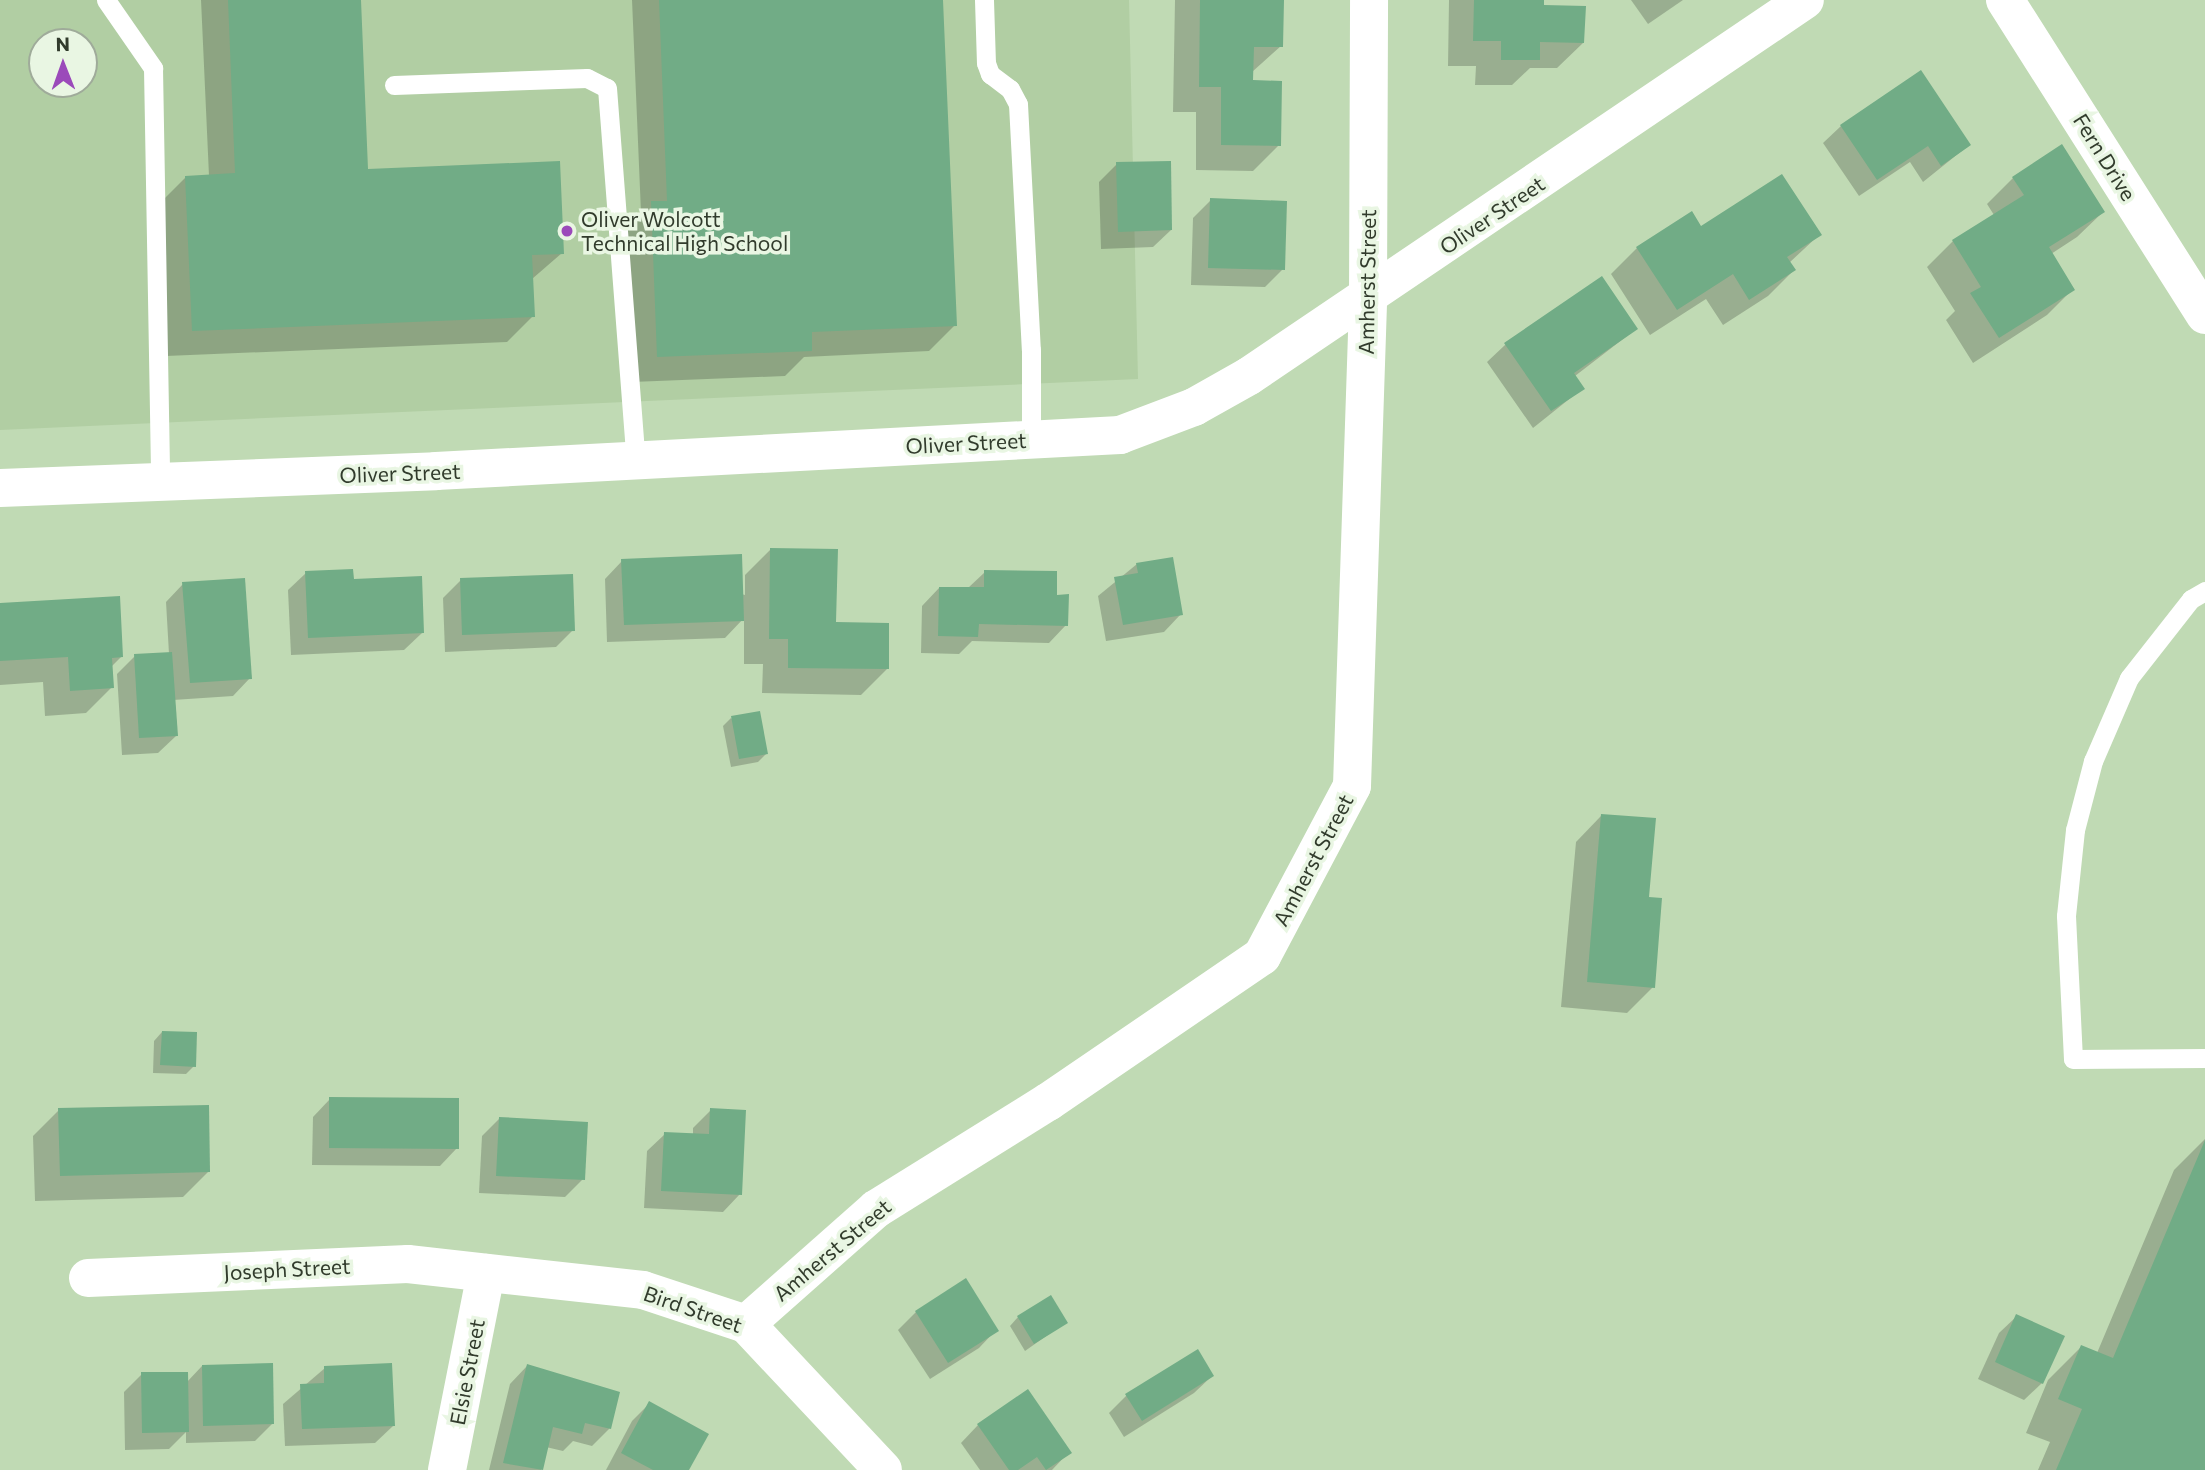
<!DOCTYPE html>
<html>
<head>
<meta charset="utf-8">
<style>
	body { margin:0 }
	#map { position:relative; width:2205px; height:1470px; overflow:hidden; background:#c0dab4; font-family:Commissioner,sans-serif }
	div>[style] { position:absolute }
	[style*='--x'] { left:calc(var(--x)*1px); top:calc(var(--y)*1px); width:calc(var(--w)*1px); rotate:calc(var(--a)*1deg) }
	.built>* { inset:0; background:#b1cea3 }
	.shadow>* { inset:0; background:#0003 }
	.building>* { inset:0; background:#71ac86 }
	.lane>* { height:19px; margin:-9.5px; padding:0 9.5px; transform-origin:9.5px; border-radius:9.5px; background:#fff }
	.street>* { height:38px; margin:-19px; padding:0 19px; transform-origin:19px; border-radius:19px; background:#fff }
	.dots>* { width:19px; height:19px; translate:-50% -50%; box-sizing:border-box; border:4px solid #e9f6e3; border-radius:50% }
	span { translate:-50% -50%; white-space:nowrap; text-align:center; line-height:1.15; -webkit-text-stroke:7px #e9f6e3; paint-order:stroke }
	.street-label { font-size:21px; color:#313b2c }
	.poi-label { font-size:21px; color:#313b2c }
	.left { translate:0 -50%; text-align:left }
	.north { position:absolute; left:28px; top:28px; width:70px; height:70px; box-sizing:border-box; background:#e9f6e3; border:2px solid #9fab9a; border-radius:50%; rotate:359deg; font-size:19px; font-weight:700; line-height:28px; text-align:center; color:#313b2c }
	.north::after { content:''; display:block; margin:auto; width:24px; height:32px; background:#9b4aba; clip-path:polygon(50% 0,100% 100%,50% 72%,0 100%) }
</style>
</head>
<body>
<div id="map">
	<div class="built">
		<i style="clip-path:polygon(evenodd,0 0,1129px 0,1138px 379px,0 430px,0 0,42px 42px,84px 42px,84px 84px,42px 84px,42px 42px)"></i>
	</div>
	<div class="shadow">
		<i style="clip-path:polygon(201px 0,359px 0,366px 171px,562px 253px,532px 279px,533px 316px,507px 342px,166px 356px,160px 203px,186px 177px,209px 176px)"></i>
		<i style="clip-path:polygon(632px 0,941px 0,955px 325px,929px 351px,804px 357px,785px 376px,632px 382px,625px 229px,641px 213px)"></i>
		<i style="clip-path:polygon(1175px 0,1282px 0,1281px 46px,1252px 72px,1252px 82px,1279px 145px,1253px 171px,1196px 170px,1196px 112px,1173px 112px)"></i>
		<i style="clip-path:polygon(1449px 0,1542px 0,1542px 7px,1583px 43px,1557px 68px,1530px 68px,1512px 85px,1475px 85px,1476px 66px,1448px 66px)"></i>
		<i style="clip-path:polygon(1631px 0,1683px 0,1648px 24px)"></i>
		<i style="clip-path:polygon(1841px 126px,1969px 145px,1923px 182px,1910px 162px,1859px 196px,1823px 143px)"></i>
		<i style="clip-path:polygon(1117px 164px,1171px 230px,1153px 247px,1101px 249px,1099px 182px)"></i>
		<i style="clip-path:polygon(2013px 178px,2103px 212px,2077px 237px,2051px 254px,2073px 289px,2047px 315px,1973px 363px,1946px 320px,1955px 311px,1927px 267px,1953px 241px,1994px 215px,1987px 204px)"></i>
		<i style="clip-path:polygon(1211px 200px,1283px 269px,1265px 287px,1191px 285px,1193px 218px)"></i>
		<i style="clip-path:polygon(1691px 213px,1701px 228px,1819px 235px,1789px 263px,1794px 270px,1768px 296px,1723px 325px,1706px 299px,1650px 335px,1611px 274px,1637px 248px)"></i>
		<i style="clip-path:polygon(1601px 279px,1636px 329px,1575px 376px,1583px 388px,1533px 428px,1487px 362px,1505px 345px)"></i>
		<i style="clip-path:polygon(771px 549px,834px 624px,887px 669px,861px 695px,762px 693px,763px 664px,744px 664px,744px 618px,725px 638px,607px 642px,605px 579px,622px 561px,745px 595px,745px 575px)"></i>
		<i style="clip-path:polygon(1137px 564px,1181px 614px,1164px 632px,1106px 641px,1098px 596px)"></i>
		<i style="clip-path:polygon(985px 572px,1056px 596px,1066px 625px,1049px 643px,972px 641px,959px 654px,921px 653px,922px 606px,939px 588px,968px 588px)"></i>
		<i style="clip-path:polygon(306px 573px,352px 581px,422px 633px,404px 650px,291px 655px,288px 590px)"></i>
		<i style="clip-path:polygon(461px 580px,573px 630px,556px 647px,445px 652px,443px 598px)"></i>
		<i style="clip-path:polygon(183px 584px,250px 678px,233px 696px,173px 700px,176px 736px,158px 753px,122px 755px,117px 674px,135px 656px,169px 654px,166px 602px)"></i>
		<i style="clip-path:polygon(0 605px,122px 656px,111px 667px,112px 687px,86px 713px,45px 716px,43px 682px,0 685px)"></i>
		<i style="clip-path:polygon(731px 718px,766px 754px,758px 762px,731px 767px,723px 726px)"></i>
		<i style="clip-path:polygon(1601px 816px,1647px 898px,1653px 987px,1627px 1013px,1561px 1007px,1576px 842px)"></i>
		<i style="clip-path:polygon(162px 1032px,194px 1066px,186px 1074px,153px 1073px,154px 1041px)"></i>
		<i style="clip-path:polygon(330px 1099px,457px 1148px,440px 1166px,312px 1165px,313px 1117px)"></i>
		<i style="clip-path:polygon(59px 1110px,209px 1171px,183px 1197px,35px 1201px,33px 1136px)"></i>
		<i style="clip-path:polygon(711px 1110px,740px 1194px,723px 1212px,644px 1208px,647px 1151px,665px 1134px,693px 1135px,693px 1128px)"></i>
		<i style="clip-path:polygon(500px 1118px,583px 1179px,565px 1197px,479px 1193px,482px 1136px)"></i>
		<i style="clip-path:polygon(2205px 1139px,2205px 1470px,2038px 1470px,2050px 1442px,2026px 1433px,2048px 1380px,2081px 1347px,2097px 1353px,2174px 1170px)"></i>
		<i style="clip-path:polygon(965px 1281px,996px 1330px,979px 1348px,930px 1379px,898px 1330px,916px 1312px)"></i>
		<i style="clip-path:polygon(2017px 1316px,2042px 1383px,2024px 1400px,1978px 1379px,1999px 1333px)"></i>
		<i style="clip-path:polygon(1018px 1317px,1066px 1322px,1025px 1351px,1010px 1326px)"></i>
		<i style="clip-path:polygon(202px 1366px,273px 1423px,255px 1441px,186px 1443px,186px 1432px,169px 1449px,125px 1450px,124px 1392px,142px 1374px,186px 1383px)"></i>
		<i style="clip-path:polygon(527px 1366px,610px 1428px,592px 1446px,573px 1441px,563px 1451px,546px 1447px,541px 1470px,489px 1470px,510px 1384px)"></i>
		<i style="clip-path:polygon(325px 1368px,393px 1426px,375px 1443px,285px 1446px,283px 1404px)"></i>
		<i style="clip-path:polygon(1212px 1376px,1194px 1393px,1124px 1437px,1109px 1413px,1126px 1396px)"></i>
		<i style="clip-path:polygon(650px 1403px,687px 1470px,606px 1470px,632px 1421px)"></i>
		<i style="clip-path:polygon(978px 1425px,1069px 1452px,1052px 1470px,980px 1470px,961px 1443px)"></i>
	</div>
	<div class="building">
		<i style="clip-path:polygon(228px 0,361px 0,368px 169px,560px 161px,564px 254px,532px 255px,535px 317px,192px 331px,185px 176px,235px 173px)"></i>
		<i style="clip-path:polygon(659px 0,943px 0,957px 326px,812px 332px,812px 351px,657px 357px,651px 201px,667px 201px)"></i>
		<i style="clip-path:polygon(1200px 0,1284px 0,1283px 47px,1254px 47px,1253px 80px,1282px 81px,1281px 146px,1221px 145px,1221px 87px,1199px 87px)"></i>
		<i style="clip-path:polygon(1474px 0,1544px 0,1544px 5px,1586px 6px,1584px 43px,1540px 42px,1540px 60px,1501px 60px,1501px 41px,1473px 41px)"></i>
		<i style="clip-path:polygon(1921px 70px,1971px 145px,1941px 166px,1928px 146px,1877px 180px,1840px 125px)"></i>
		<i style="clip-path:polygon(2062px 144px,2105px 212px,2049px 247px,2075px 290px,1999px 338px,1970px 293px,1981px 287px,1952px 240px,2024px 195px,2012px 177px)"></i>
		<i style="clip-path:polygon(1171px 161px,1172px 230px,1118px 232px,1116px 162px)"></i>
		<i style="clip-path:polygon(1782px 174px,1822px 235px,1787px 257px,1796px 270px,1749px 300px,1733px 274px,1677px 310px,1636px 247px,1692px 211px,1701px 226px)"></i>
		<i style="clip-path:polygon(1210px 198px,1287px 201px,1285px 270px,1208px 268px)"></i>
		<i style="clip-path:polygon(1602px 276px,1638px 329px,1574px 373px,1585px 389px,1551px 411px,1504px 343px)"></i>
		<i style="clip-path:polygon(770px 548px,838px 549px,836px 622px,889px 623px,889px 669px,788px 668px,788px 639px,769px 639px)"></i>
		<i style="clip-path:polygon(742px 554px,744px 621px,624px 625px,621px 559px)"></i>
		<i style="clip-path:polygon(1173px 557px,1183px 615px,1123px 625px,1114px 577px,1138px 573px,1136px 563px)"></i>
		<i style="clip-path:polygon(353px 569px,354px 579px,422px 576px,424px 633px,308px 638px,305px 571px)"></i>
		<i style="clip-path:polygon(984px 570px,1057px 571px,1057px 595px,1069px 594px,1068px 626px,979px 624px,978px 637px,938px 636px,939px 587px,984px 587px)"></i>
		<i style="clip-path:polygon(573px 574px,575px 631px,462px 635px,460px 578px)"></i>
		<i style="clip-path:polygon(245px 578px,252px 679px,190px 683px,182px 582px)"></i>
		<i style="clip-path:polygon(120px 596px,123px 657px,112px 658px,114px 688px,70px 691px,68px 657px,0 661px,0 603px)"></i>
		<i style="clip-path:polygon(172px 652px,178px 736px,139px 738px,134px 654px)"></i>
		<i style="clip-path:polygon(760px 711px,768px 754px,739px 759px,731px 716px)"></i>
		<i style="clip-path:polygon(1601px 814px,1656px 818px,1649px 897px,1662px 898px,1655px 988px,1587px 982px)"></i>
		<i style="clip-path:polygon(162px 1031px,197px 1032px,196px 1067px,160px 1065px)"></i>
		<i style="clip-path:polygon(329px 1097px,459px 1098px,459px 1149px,329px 1148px)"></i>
		<i style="clip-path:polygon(209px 1105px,210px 1172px,60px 1176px,58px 1108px)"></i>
		<i style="clip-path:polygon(710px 1108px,746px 1110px,742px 1195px,661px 1191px,664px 1132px,709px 1134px)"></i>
		<i style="clip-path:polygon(499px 1117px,588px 1122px,585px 1180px,496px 1176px)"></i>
		<i style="clip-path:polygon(2205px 1140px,2205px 1470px,2056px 1470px,2082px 1409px,2058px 1399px,2081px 1345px,2113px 1358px)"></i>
		<i style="clip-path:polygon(966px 1278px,999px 1331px,948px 1363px,915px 1311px)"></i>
		<i style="clip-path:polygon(1051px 1295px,1068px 1323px,1034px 1344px,1017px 1316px)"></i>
		<i style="clip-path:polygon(2016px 1314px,2065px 1336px,2043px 1384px,1995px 1362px)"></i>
		<i style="clip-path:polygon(1198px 1349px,1214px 1376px,1142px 1421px,1125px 1394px)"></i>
		<i style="clip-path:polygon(273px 1363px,274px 1424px,203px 1426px,202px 1365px)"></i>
		<i style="clip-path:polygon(392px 1363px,395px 1426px,302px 1429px,300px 1384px,324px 1383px,324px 1366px)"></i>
		<i style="clip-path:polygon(527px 1364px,620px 1392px,611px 1429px,585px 1423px,582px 1434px,553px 1427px,543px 1470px,503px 1463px)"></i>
		<i style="clip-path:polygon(141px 1372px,188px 1372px,189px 1432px,142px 1433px)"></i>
		<i style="clip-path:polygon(1028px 1389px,1072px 1453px,1046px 1470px,1037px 1457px,1018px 1470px,1009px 1470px,977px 1424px)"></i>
		<i style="clip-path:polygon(649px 1401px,709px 1434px,689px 1470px,653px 1470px,621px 1453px)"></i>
	</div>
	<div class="lane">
		<i style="--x:106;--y:0;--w:83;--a:55.3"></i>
		<i style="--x:153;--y:68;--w:414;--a:89"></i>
		<i style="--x:984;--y:0;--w:63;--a:88.2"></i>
		<i style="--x:986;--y:63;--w:12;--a:70"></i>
		<i style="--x:990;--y:74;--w:25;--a:37"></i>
		<i style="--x:1010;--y:89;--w:17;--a:62"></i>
		<i style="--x:1018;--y:104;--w:246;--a:87"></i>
		<i style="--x:1031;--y:350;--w:90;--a:90"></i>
		<i style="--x:394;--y:85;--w:193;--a:-2.1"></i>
		<i style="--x:587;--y:78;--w:22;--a:27"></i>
		<i style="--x:607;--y:88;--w:374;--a:85.6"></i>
		<i style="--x:2205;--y:591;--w:16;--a:150"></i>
		<i style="--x:2191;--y:599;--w:100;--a:128.1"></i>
		<i style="--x:2129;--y:678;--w:90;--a:113.4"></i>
		<i style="--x:2093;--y:761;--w:71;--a:104.6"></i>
		<i style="--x:2075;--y:830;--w:86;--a:96"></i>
		<i style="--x:2066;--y:916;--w:143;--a:87.2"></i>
		<i style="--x:2073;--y:1059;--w:132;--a:-0.4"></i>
	</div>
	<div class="street">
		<i style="--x:2005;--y:0;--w:373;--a:57.6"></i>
		<i style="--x:0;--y:488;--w:436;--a:-2.2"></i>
		<i style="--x:436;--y:471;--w:685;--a:-3.01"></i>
		<i style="--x:1120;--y:435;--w:79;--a:-20.7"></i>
		<i style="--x:1194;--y:407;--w:63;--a:-29.4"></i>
		<i style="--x:1249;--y:376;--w:671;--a:-34.07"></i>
		<i style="--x:88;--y:1278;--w:320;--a:-2.5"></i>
		<i style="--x:408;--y:1264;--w:236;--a:6.3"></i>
		<i style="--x:643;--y:1290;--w:108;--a:18.3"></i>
		<i style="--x:746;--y:1324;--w:200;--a:46.8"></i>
		<i style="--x:746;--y:1324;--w:174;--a:-41.5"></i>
		<i style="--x:876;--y:1209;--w:203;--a:-31.9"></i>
		<i style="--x:1048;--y:1102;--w:259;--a:-34.3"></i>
		<i style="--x:1262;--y:956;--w:192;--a:-62.1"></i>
		<i style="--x:1352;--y:786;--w:486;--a:-88.1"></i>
		<i style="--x:1368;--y:300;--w:300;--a:-89.8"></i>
		<i style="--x:447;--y:1470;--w:201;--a:-78.8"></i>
	</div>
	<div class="dots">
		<i style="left:567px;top:231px;background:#9b4aba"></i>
	</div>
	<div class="street-label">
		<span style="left:2105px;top:157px;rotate:58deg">Fern Drive</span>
		<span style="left:1492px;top:215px;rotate:-34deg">Oliver Street</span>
		<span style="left:1367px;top:282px;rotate:-89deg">Amherst Street</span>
		<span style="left:966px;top:443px;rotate:-3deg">Oliver Street</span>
		<span style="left:400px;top:473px;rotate:-2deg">Oliver Street</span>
		<span style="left:1313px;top:860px;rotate:-62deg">Amherst Street</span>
		<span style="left:832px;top:1250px;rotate:-40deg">Amherst Street</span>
		<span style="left:287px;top:1269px;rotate:-3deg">Joseph Street</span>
		<span style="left:693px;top:1309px;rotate:19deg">Bird Street</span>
		<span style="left:467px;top:1372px;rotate:-79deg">Elsie Street</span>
	</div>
	<div class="poi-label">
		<span class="left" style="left:581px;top:231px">Oliver Wolcott<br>Technical High School</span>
	</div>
	<div class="north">N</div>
</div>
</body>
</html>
